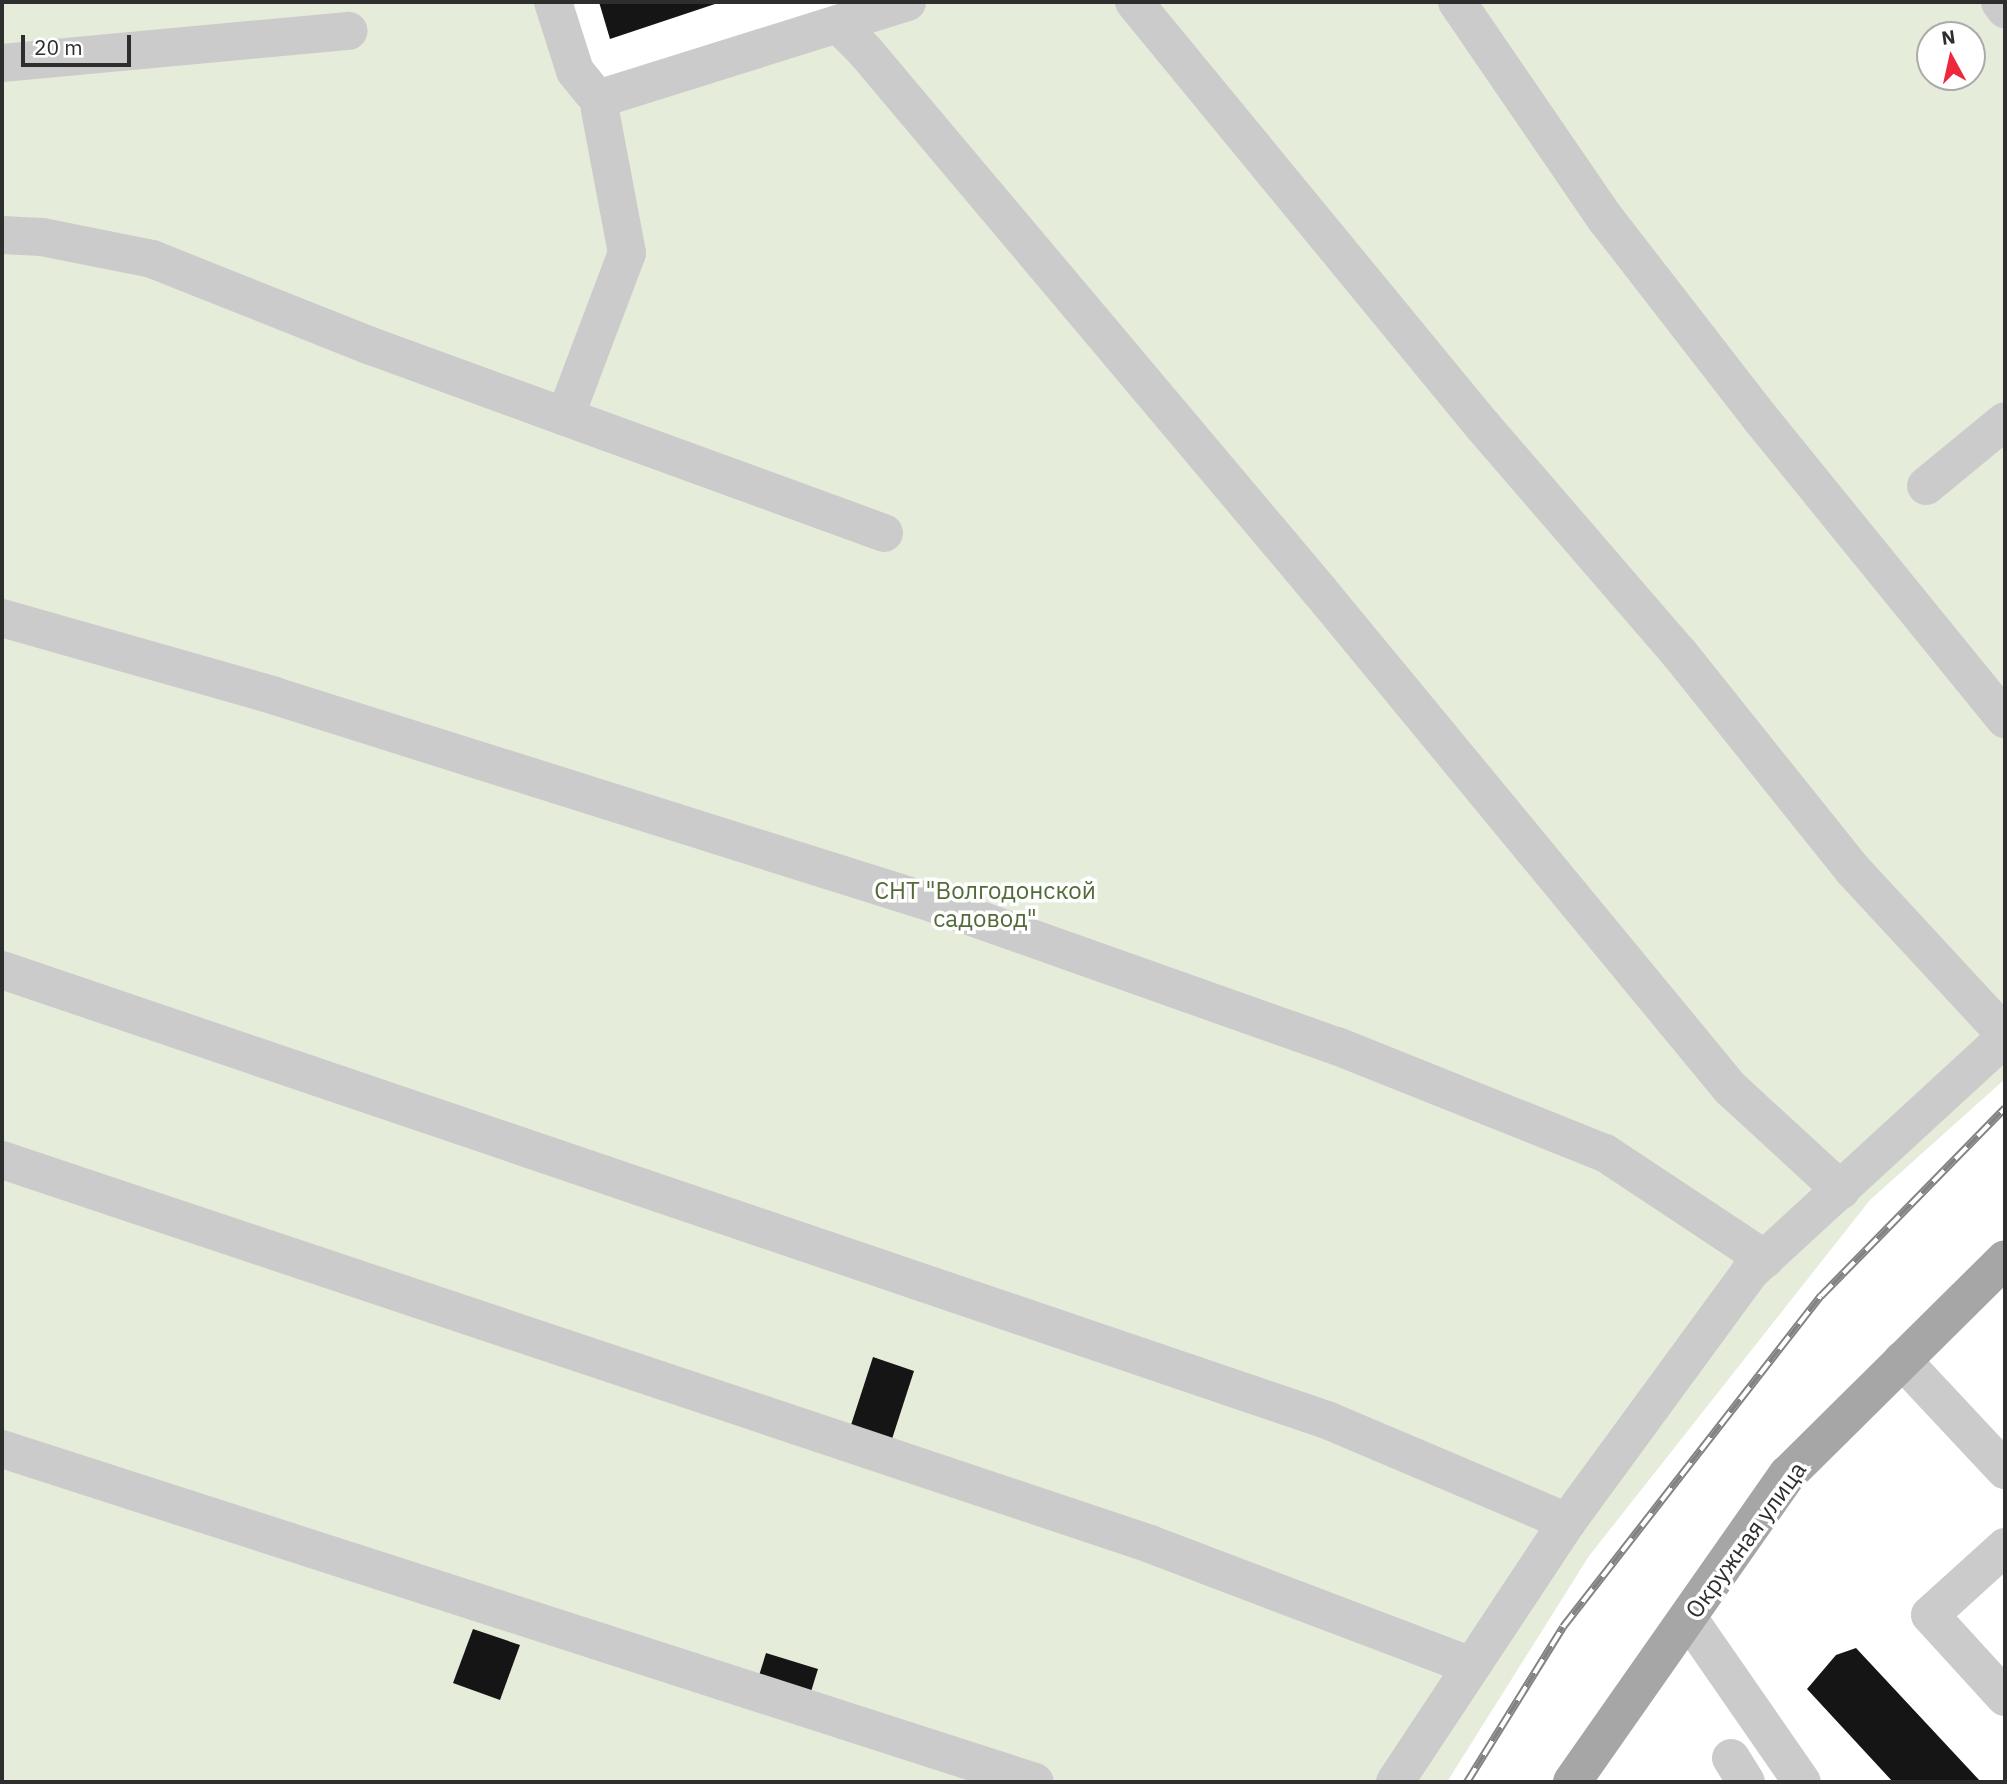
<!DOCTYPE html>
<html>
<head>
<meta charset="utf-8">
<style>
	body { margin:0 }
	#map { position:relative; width:2007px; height:1784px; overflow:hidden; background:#fff; font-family:"IBM Plex Sans",sans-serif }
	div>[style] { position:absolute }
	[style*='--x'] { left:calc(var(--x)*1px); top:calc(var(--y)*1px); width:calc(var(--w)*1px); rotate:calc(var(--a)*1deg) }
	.green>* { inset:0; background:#e5ecda }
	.building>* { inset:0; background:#151515 }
	.minor>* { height:38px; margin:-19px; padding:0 19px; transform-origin:19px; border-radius:19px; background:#cbcbcb }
	.major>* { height:38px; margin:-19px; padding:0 19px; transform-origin:19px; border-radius:19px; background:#a6a6a6 }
	.rail>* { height:8px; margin-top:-4px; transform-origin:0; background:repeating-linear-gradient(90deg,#fff 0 16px,#838383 0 32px); box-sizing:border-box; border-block:2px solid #838383 }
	span { translate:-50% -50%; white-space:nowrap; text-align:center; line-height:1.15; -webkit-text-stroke:7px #fff; paint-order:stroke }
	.park-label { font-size:24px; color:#536b39 }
	.street-label { font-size:24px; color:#2e2e2e }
	.frame { position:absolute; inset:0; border:4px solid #2e2e2e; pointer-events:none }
	.north { position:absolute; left:1916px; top:21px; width:70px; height:70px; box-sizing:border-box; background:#fff; border:2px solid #ababab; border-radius:50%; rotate:352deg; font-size:19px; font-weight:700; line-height:28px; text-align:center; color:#2e2e2e }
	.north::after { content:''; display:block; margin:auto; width:24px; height:32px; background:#ee263e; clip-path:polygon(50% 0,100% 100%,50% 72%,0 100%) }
	.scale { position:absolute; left:21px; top:35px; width:110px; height:32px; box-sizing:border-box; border:4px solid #2e2e2e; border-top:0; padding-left:9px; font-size:21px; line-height:24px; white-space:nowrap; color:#2e2e2e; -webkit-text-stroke:5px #fff; paint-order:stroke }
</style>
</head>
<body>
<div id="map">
	<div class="green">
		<i style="clip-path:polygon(evenodd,2px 2px,546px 2px,570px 89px,583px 115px,934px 2px,2005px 2px,2005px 1079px,1870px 1200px,1589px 1556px,1447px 1782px,2px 1782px,2px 2px,1930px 35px,1972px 35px,1972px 77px,1930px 77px,1930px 35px)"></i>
	</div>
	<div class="building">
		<i style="clip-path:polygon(599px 2px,721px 2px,610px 39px)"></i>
		<i style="clip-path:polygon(873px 1357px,914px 1371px,892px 1439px,851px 1425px)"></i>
		<i style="clip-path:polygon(473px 1629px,520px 1645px,500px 1700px,453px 1683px)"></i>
		<i style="clip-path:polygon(1856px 1648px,1981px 1782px,1893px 1782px,1807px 1689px,1836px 1655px)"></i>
		<i style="clip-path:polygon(766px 1653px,818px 1669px,809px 1698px,757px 1682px)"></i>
	</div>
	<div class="minor">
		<i style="--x:553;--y:2;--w:72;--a:72.3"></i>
		<i style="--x:575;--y:71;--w:36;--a:51"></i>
		<i style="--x:598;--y:99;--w:324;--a:-17.4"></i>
		<i style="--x:1134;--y:2;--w:548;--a:50.56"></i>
		<i style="--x:1482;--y:425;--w:301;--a:49.2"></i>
		<i style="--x:1679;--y:653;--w:277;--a:51.3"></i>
		<i style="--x:1852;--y:869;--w:225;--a:47.2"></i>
		<i style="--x:1457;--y:2;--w:262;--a:55.6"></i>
		<i style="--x:1605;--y:218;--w:254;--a:52.2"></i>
		<i style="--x:1761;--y:419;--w:387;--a:50.9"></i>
		<i style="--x:2000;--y:2;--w:9;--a:54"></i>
		<i style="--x:838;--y:24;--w:38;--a:45"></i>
		<i style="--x:865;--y:51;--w:705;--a:49.89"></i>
		<i style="--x:1319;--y:590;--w:646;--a:50.47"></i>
		<i style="--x:1730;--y:1088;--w:151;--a:42.6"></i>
		<i style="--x:2;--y:63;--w:348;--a:-5.3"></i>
		<i style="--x:2;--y:235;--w:40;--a:2.9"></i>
		<i style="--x:42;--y:237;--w:112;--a:11.3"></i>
		<i style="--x:152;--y:259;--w:236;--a:21.7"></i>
		<i style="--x:371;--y:346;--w:546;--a:20.03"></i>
		<i style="--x:565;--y:417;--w:175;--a:-69.3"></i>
		<i style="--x:627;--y:253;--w:157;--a:-100.7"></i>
		<i style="--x:1926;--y:486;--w:102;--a:-39.4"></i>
		<i style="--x:2;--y:618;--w:284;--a:15.9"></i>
		<i style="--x:275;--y:696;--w:692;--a:17.49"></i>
		<i style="--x:935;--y:904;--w:426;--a:19.5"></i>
		<i style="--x:1337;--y:1046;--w:289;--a:21.8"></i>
		<i style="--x:1605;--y:1153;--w:192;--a:33.5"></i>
		<i style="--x:2;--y:970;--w:1399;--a:18.76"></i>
		<i style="--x:1327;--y:1420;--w:261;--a:23"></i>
		<i style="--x:2;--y:1160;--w:1211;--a:18.49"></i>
		<i style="--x:1150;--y:1544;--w:341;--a:20.8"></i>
		<i style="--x:1902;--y:1360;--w:151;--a:46.9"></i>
		<i style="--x:2;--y:1449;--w:1085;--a:17.87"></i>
		<i style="--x:2005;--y:1547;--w:101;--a:137.8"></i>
		<i style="--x:1930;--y:1615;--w:111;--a:47.6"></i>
		<i style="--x:1689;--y:1619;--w:198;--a:55.3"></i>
		<i style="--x:1731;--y:1758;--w:28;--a:58"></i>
		<i style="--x:1395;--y:1782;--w:312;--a:-56.5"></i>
		<i style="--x:1567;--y:1522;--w:308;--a:-53.8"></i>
		<i style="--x:1749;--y:1273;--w:348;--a:-42.6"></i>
	</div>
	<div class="major">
		<i style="--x:1572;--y:1782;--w:376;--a:-55"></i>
		<i style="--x:1788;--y:1474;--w:305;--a:-44.7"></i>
	</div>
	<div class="rail">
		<i style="--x:1467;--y:1782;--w:182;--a:-58.2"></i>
		<i style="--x:1563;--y:1627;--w:420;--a:-52.1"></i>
		<i style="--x:1821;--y:1296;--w:263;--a:-45.6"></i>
	</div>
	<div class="park-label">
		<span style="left:985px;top:905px">СНТ "Волгодонской<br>садовод"</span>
	</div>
	<div class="street-label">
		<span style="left:1746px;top:1540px;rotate:-54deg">Окружная улица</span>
	</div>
	<div class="frame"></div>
	<div class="north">N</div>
	<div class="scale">20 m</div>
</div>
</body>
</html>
